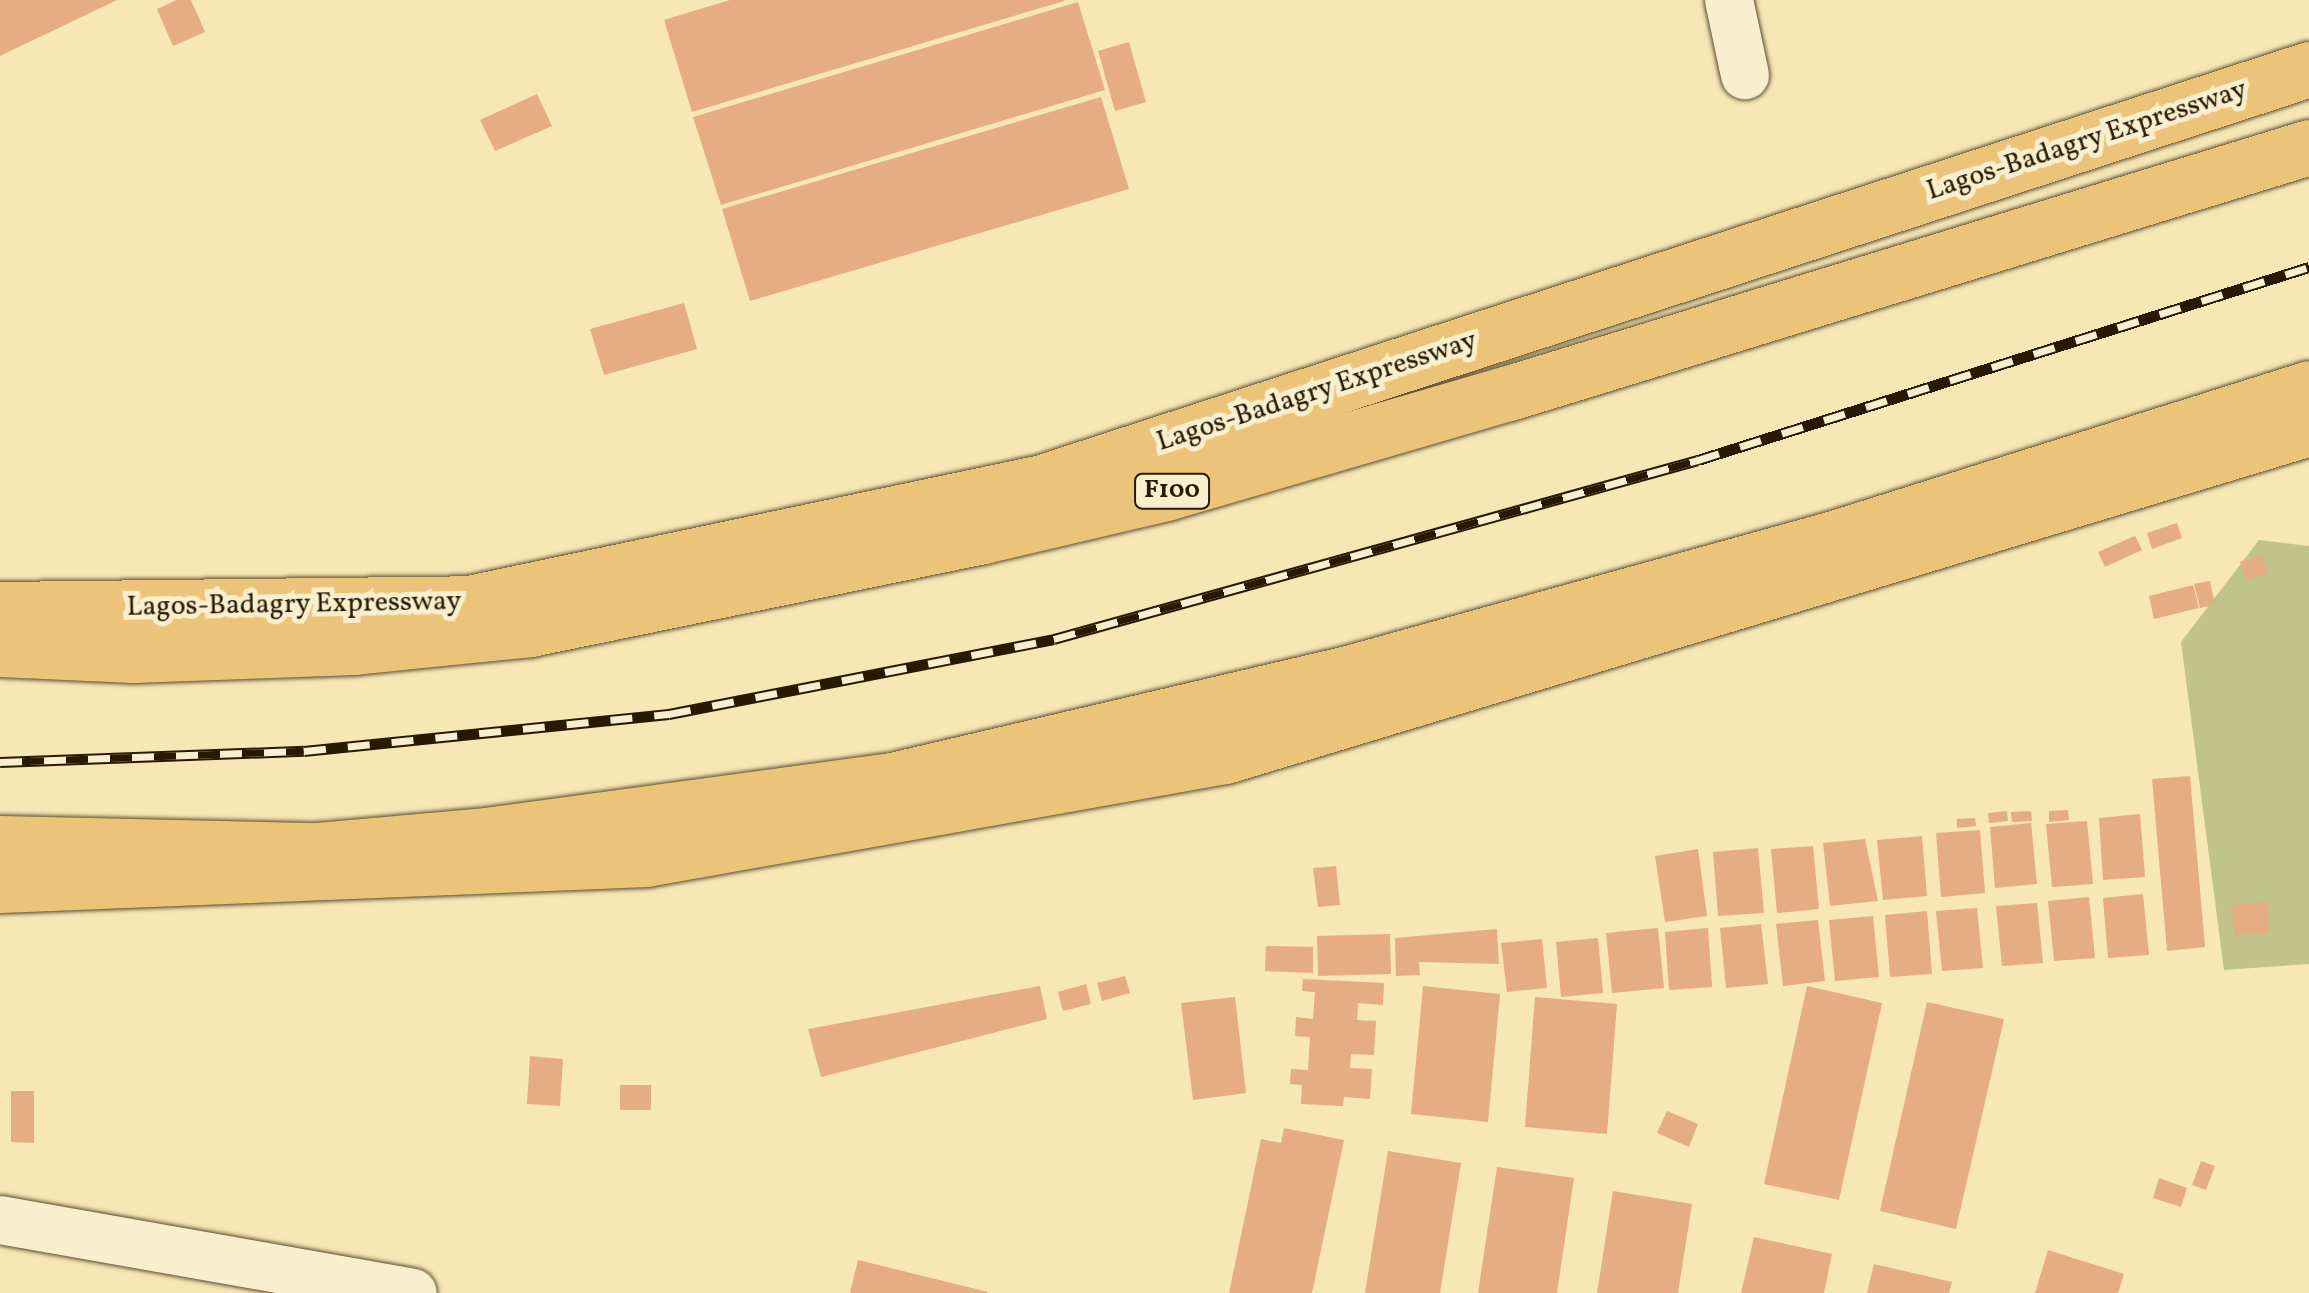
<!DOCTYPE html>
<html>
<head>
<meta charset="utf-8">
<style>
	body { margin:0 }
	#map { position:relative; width:2309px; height:1293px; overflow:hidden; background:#f6e7b5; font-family:Vollkorn,serif }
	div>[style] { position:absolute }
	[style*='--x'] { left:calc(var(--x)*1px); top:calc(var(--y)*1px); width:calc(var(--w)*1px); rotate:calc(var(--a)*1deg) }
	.green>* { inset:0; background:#c1c48a }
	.building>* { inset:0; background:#e6ad82 }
	.roads { filter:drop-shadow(0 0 2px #5c4c30) drop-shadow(0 0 2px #5c4c30) }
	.minor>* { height:48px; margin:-24px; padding:0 24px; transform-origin:24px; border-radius:24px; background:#f9efcf }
	.major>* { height:55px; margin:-27.5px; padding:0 27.5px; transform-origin:27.5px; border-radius:27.5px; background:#ebc47a }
	.highway>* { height:55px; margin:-27.5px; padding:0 27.5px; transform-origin:27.5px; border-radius:27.5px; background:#ebc47a }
	.rail>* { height:11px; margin-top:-5.5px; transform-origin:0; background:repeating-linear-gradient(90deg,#f9efcf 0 22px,#291903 0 44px); box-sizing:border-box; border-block:2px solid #291903 }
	span { translate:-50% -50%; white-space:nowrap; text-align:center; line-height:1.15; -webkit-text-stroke:10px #f9efcf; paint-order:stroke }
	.shield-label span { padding:2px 8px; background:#f9efcf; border:2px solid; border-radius:8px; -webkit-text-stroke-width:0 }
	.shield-label { font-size:25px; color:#291903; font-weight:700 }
	.street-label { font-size:28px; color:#291903 }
</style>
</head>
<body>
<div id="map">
	<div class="green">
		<i style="clip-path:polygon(2259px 540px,2309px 546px,2309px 964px,2224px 970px,2181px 642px)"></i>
	</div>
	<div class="building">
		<i style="clip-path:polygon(0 0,117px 0,0 56px)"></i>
		<i style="clip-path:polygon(177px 0,191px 0,205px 32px,173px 46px,157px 9px)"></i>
		<i style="clip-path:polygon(730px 0,1064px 0,1064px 1px,692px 112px,664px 20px)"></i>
		<i style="clip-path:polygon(1078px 2px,1105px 90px,721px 205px,693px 117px)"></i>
		<i style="clip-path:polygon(1129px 42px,1146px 102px,1115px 111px,1098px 51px)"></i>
		<i style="clip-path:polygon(537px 94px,552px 126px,495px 151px,480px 120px)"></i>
		<i style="clip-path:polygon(1101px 97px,1129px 189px,750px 301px,722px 209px)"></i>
		<i style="clip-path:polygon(684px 303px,697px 349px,604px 375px,590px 329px)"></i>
		<i style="clip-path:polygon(2177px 523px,2182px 538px,2152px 549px,2147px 533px)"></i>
		<i style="clip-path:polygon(2135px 536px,2142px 550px,2105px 567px,2098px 552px)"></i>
		<i style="clip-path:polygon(2262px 554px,2268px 573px,2246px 580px,2240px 562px)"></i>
		<i style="clip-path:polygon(2210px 581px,2215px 605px,2200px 608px,2194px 584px)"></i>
		<i style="clip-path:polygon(2193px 585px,2199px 608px,2154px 619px,2149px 596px)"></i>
		<i style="clip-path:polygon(2190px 776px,2205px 947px,2167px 951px,2152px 779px)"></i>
		<i style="clip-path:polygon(2068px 810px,2069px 820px,2049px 822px,2049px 811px)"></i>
		<i style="clip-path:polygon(2007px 811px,2008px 821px,1989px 823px,1988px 813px)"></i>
		<i style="clip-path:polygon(2031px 811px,2032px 821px,2012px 822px,2011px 812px)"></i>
		<i style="clip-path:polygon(2140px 814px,2145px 877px,2103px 880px,2099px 818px)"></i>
		<i style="clip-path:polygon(1975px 818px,1976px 826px,1957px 828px,1957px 819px)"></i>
		<i style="clip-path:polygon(2087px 821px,2093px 884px,2052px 887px,2046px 824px)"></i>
		<i style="clip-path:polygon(2031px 823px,2037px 884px,1995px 888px,1990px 827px)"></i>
		<i style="clip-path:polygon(1980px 830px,1985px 893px,1941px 897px,1936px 833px)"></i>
		<i style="clip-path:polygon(1922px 836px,1927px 896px,1883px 900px,1877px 840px)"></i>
		<i style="clip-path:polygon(1865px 839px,1878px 901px,1830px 906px,1823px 843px)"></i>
		<i style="clip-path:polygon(1813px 846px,1819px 909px,1777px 913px,1771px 849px)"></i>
		<i style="clip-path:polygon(1758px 848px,1764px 913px,1718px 916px,1713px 852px)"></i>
		<i style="clip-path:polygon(1698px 849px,1707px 916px,1665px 922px,1655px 856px)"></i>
		<i style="clip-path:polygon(1336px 866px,1340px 905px,1318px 907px,1313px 868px)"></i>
		<i style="clip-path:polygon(2143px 894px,2149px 955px,2108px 958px,2103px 898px)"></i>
		<i style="clip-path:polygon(2089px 897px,2095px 958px,2054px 961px,2048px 901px)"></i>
		<i style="clip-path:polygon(2267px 902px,2269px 933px,2234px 935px,2232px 905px)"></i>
		<i style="clip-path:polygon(2037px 903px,2043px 963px,2002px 966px,1996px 906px)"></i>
		<i style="clip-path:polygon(1977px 908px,1983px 968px,1942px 971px,1936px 911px)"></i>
		<i style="clip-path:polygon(1927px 911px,1932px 974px,1890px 977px,1885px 915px)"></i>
		<i style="clip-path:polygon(1873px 916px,1879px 977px,1835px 981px,1829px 920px)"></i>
		<i style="clip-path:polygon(1818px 920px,1825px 981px,1783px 986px,1776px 924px)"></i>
		<i style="clip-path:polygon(1761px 924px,1768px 984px,1726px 988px,1720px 928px)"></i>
		<i style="clip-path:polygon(1658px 928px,1664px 988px,1612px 993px,1606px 933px)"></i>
		<i style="clip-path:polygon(1708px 928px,1712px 987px,1669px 990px,1665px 932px)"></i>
		<i style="clip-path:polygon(1497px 929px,1499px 964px,1419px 962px,1420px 975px,1396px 976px,1395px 938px)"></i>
		<i style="clip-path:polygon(1390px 934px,1391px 974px,1318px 976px,1317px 936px)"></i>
		<i style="clip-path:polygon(1598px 938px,1603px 993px,1561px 997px,1556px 942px)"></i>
		<i style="clip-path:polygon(1542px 939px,1547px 988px,1507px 992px,1501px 943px)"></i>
		<i style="clip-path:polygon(1266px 946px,1313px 947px,1313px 973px,1265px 971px)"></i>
		<i style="clip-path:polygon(1125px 976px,1130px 993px,1102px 1001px,1097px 983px)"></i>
		<i style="clip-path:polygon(1303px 979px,1384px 983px,1383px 1005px,1358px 1003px,1357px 1020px,1376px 1021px,1374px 1055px,1351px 1054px,1350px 1068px,1372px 1069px,1370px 1099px,1344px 1097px,1343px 1106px,1301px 1104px,1302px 1085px,1290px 1084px,1291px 1069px,1308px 1070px,1310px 1037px,1295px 1036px,1296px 1017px,1313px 1019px,1315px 992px,1302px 991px)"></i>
		<i style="clip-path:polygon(1086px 984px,1091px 1004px,1063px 1011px,1058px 992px)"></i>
		<i style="clip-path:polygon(1040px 986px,1047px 1019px,821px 1077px,808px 1029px)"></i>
		<i style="clip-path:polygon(1423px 986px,1500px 994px,1488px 1122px,1411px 1114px)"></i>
		<i style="clip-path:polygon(1807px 986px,1882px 1003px,1839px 1200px,1764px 1184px)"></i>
		<i style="clip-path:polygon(1235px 997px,1246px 1093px,1193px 1100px,1181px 1003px)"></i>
		<i style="clip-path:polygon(1535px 997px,1617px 1004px,1607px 1134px,1525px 1127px)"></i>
		<i style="clip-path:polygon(1927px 1002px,2004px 1019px,1956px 1229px,1880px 1211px)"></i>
		<i style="clip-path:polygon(530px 1056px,563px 1059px,560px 1106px,527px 1104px)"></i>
		<i style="clip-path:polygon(620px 1085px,651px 1085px,651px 1110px,620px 1110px)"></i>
		<i style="clip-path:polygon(11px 1091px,34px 1091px,34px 1143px,11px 1142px)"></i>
		<i style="clip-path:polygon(1667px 1111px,1698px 1124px,1689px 1147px,1657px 1133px)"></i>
		<i style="clip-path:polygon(1284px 1128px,1344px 1140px,1312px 1293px,1229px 1293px,1261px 1139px,1281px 1143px)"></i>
		<i style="clip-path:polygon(1388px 1151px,1461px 1163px,1440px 1293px,1365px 1293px)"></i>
		<i style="clip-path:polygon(2201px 1161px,2215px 1166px,2206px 1190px,2192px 1185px)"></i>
		<i style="clip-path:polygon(1497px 1167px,1574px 1178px,1557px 1293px,1478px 1293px)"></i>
		<i style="clip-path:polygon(2159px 1178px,2187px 1188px,2181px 1207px,2153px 1198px)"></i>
		<i style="clip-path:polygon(1613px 1191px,1692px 1204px,1678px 1293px,1597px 1293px)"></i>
		<i style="clip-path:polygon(1754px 1237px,1832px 1254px,1824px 1293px,1741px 1293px)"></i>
		<i style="clip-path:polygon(2048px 1250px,2124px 1274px,2118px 1293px,2035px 1293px)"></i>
		<i style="clip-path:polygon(858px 1260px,988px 1292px,987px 1293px,850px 1293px)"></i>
		<i style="clip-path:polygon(1874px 1264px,1952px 1282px,1949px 1293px,1867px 1293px)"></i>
	</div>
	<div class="roads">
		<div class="minor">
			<i style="--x:1729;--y:0;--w:77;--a:78"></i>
			<i style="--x:0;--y:1220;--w:419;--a:10"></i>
		</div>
		<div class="major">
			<i style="--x:0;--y:609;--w:469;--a:-0.7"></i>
			<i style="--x:469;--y:603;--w:586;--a:-11.92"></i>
			<i style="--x:1042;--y:482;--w:1333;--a:-18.05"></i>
			<i style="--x:0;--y:885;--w:647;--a:-2.3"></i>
			<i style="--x:646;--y:859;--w:588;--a:-10.09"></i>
			<i style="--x:1225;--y:756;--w:1133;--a:-16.83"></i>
		</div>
		<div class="highway">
			<i style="--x:0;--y:649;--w:133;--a:2.6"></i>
			<i style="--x:133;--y:655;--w:221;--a:-2.1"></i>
			<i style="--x:354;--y:647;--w:177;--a:-5.8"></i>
			<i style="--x:530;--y:629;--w:462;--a:-11.6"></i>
			<i style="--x:983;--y:536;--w:188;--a:-13.2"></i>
			<i style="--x:1166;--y:493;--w:357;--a:-16.3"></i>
			<i style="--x:1509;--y:393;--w:837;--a:-17.09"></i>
			<i style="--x:0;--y:843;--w:318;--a:1.3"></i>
			<i style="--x:318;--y:850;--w:169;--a:-5.1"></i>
			<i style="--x:486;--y:835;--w:406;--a:-7.7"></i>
			<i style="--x:888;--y:781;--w:473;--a:-13.2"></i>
			<i style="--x:1348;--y:673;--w:504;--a:-15.52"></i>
			<i style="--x:1834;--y:538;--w:498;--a:-17.5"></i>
		</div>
	</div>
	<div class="rail">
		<i style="--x:0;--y:762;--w:304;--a:-2.1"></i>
		<i style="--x:304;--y:751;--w:367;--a:-5.8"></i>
		<i style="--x:669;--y:714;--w:392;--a:-11"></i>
		<i style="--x:1054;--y:639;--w:668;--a:-15.53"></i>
		<i style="--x:1698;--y:460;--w:641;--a:-17.53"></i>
	</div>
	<div class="shield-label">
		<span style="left:1172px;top:491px">F100</span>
	</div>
	<div class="street-label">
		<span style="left:2087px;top:141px;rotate:-18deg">Lagos-Badagry Expressway</span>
		<span style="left:1317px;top:392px;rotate:-18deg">Lagos-Badagry Expressway</span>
		<span style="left:294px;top:605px;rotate:-1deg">Lagos-Badagry Expressway</span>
	</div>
</div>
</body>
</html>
